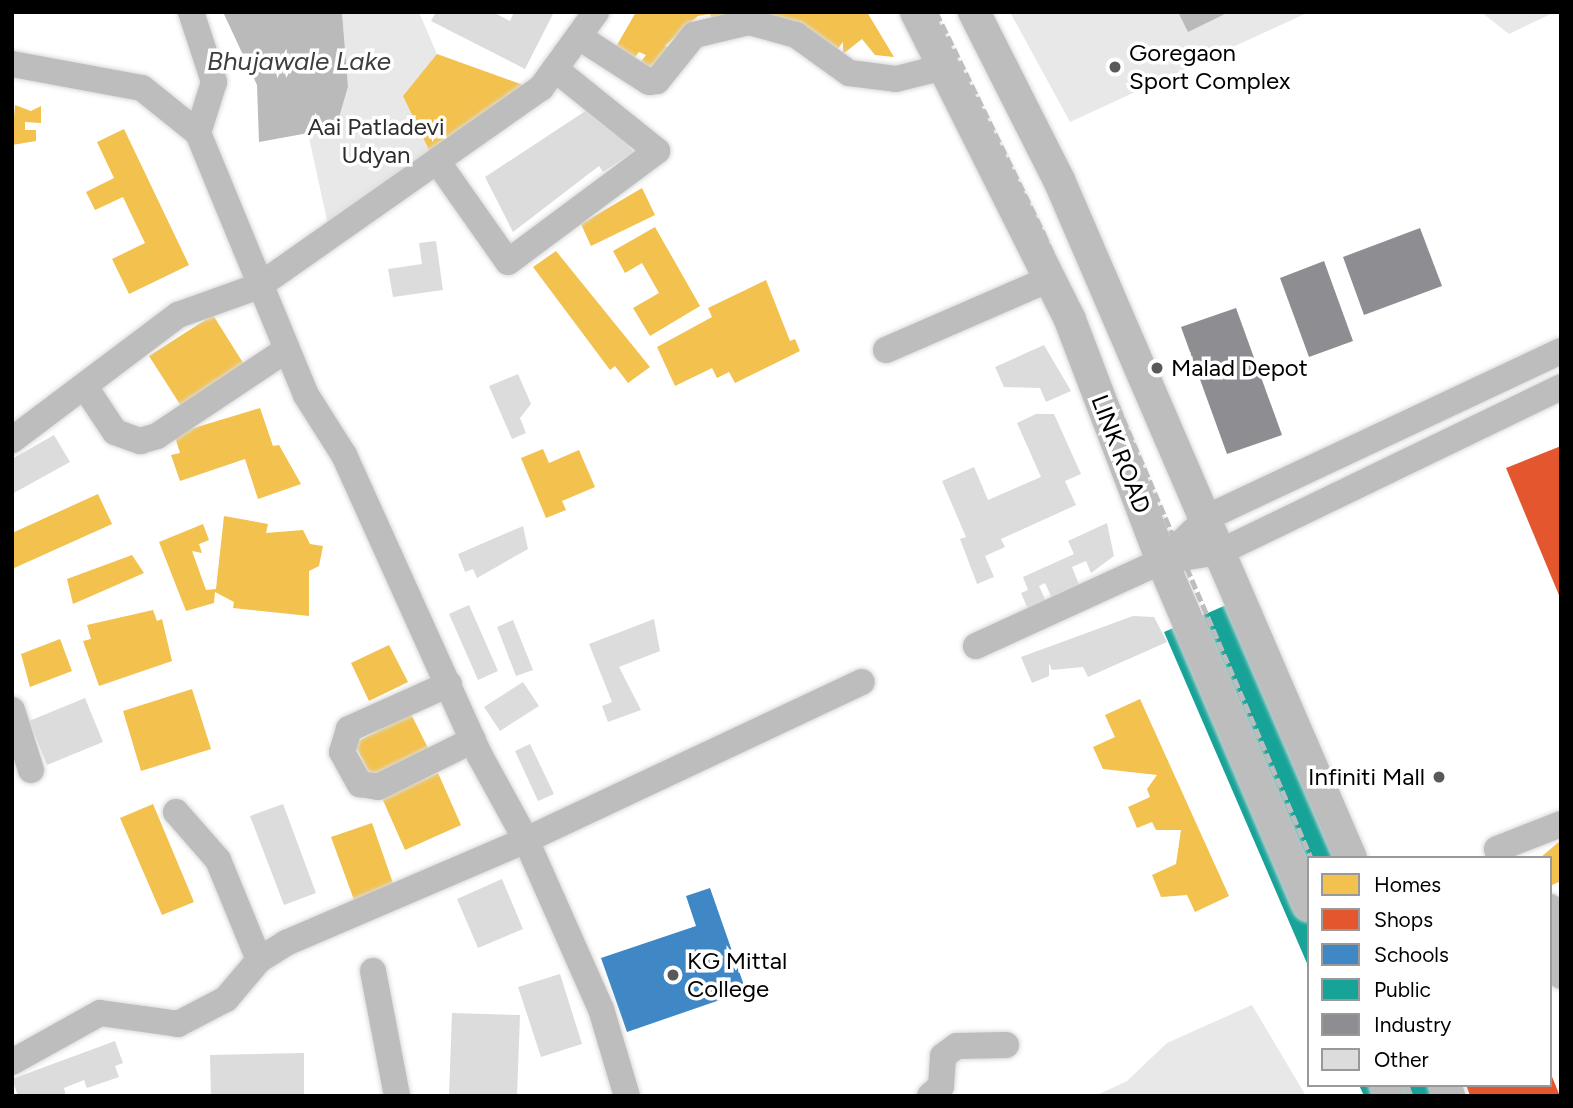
<!DOCTYPE html>
<html>
<head>
<meta charset="utf-8">
<style>
	body { margin:0 }
	#map { position:relative; width:1573px; height:1108px; overflow:hidden; background:#fff; font-family:Figtree,sans-serif }
	div>[style] { position:absolute }
	[style*='--x'] { left:calc(var(--x)*1px); top:calc(var(--y)*1px); width:calc(var(--w)*1px); rotate:calc(var(--a)*1deg) }
	.green>* { inset:0; background:#e8e8e8 }
	.water>* { inset:0; background:#bababa }
	.homes>* { inset:0; background:#f2c14e }
	.shops>* { inset:0; background:#e4572e }
	.schools>* { inset:0; background:#3f88c5 }
	.public>* { inset:0; background:#17a398 }
	.industry>* { inset:0; background:#8d8d92 }
	.building>* { inset:0; background:#dcdcdc }
	.roads { filter:drop-shadow(0 0 2px #dbdbdb) drop-shadow(0 0 2px #dbdbdb) }
	.minor>* { height:26px; margin:-13px; padding:0 13px; transform-origin:13px; border-radius:13px; background:#bdbdbd }
	.major>* { height:32px; margin:-16px; padding:0 16px; transform-origin:16px; border-radius:16px; background:#bdbdbd }
	.rail>* { height:5px; margin-top:-2.5px; transform-origin:0; background:repeating-linear-gradient(90deg,#bdbdbd 0 10px,transparent 0 13.5px) }
	.dots>* { width:19px; height:19px; translate:-50% -50%; box-sizing:border-box; border:4px solid #fff; border-radius:50% }
	span { translate:-50% -50%; white-space:nowrap; text-align:center; line-height:1.15; -webkit-text-stroke:7px #fff; paint-order:stroke }
	.poi-label { font-size:24px; color:#000 }
	.left { translate:0 -50%; text-align:left }
	.right { translate:-100% -50%; text-align:right }
	.park-label { font-size:24px; color:#2d2d2d }
	.street-label { font-size:24px; color:#000 }
	.water-label { font-size:26px; color:#3e3e3e; font-style:italic }
	.frame { position:absolute; inset:0; border:14px solid #000; pointer-events:none }
	.legend { position:absolute; left:1307px; top:856px; width:245px; height:231px; box-sizing:border-box; background:#fff; border:2px solid #999; margin:0; padding:9px 12px; list-style:none; font-size:21px; color:#000 }
	.legend li { display:flex; align-items:center; gap:14px; height:35px }
	.legend b { width:35px; border:2px solid #999 }
</style>
</head>
<body>
<div id="map">
	<div class="green">
		<i style="clip-path:polygon(342px 12px,419px 12px,437px 54px,432px 156px,328px 225px,308px 133px,336px 128px,348px 88px)"></i>
		<i style="clip-path:polygon(1010px 12px,1309px 12px,1070px 122px)"></i>
		<i style="clip-path:polygon(1481px 12px,1555px 12px,1509px 34px)"></i>
		<i style="clip-path:polygon(1252px 1005px,1306px 1096px,1095px 1096px,1127px 1081px,1167px 1043px)"></i>
	</div>
	<div class="water">
		<i style="clip-path:polygon(223px 12px,342px 12px,348px 87px,336px 128px,259px 142px,257px 85px)"></i>
		<i style="clip-path:polygon(1178px 12px,1229px 12px,1188px 32px)"></i>
	</div>
	<div class="homes">
		<i style="clip-path:polygon(636px 12px,739px 12px,714px 22px,710px 14px,698px 16px,665px 46px,675px 50px,654px 71px,639px 64px,646px 55px,639px 52px,631px 62px,613px 52px)"></i>
		<i style="clip-path:polygon(756px 12px,867px 12px,894px 57px,875px 55px,862px 39px,843px 54px,843px 42px,837px 50px,800px 25px,801px 20px,797px 28px)"></i>
		<i style="clip-path:polygon(437px 54px,526px 86px,432px 156px,403px 96px)"></i>
		<i style="clip-path:polygon(15px 105px,31px 111px,41px 106px,41px 123px,25px 122px,25px 130px,36px 130px,36px 141px,12px 145px)"></i>
		<i style="clip-path:polygon(124px 129px,189px 265px,129px 294px,112px 259px,145px 243px,123px 197px,95px 210px,86px 192px,114px 178px,97px 142px)"></i>
		<i style="clip-path:polygon(642px 188px,655px 215px,591px 246px,581px 224px)"></i>
		<i style="clip-path:polygon(655px 227px,700px 306px,650px 336px,633px 308px,659px 293px,642px 263px,625px 273px,613px 251px)"></i>
		<i style="clip-path:polygon(556px 251px,650px 367px,628px 383px,615px 366px,610px 370px,533px 267px)"></i>
		<i style="clip-path:polygon(766px 280px,790px 341px,795px 339px,800px 351px,735px 383px,729px 372px,717px 378px,712px 368px,675px 386px,657px 347px,712px 317px,708px 308px)"></i>
		<i style="clip-path:polygon(213px 315px,245px 366px,181px 406px,149px 356px)"></i>
		<i style="clip-path:polygon(260px 408px,273px 446px,279px 445px,301px 484px,258px 499px,245px 459px,180px 481px,171px 455px,180px 453px,174px 434px)"></i>
		<i style="clip-path:polygon(543px 449px,549px 463px,579px 450px,595px 487px,562px 501px,566px 510px,546px 518px,521px 458px)"></i>
		<i style="clip-path:polygon(98px 494px,112px 524px,12px 569px,12px 533px)"></i>
		<i style="clip-path:polygon(224px 516px,268px 524px,266px 533px,303px 530px,310px 544px,323px 546px,319px 566px,309px 571px,309px 616px,233px 608px,234px 602px,215px 592px,214px 603px,186px 611px,159px 542px,203px 524px,209px 540px,199px 544px,202px 553px,192px 551px,206px 590px,216px 589px)"></i>
		<i style="clip-path:polygon(132px 555px,144px 573px,73px 604px,67px 579px)"></i>
		<i style="clip-path:polygon(153px 610px,157px 621px,162px 619px,172px 661px,99px 686px,83px 641px,91px 639px,87px 625px)"></i>
		<i style="clip-path:polygon(60px 639px,72px 671px,30px 687px,21px 654px)"></i>
		<i style="clip-path:polygon(389px 645px,408px 682px,369px 701px,351px 663px)"></i>
		<i style="clip-path:polygon(192px 689px,211px 749px,141px 771px,123px 711px)"></i>
		<i style="clip-path:polygon(1140px 699px,1229px 896px,1195px 912px,1187px 895px,1161px 897px,1152px 875px,1176px 864px,1181px 830px,1156px 830px,1152px 822px,1137px 828px,1128px 807px,1150px 797px,1147px 789px,1157px 775px,1103px 769px,1093px 747px,1115px 737px,1105px 715px)"></i>
		<i style="clip-path:polygon(411px 714px,431px 754px,374px 783px,354px 743px)"></i>
		<i style="clip-path:polygon(438px 773px,461px 825px,405px 850px,382px 798px)"></i>
		<i style="clip-path:polygon(153px 804px,194px 902px,162px 915px,120px 818px)"></i>
		<i style="clip-path:polygon(372px 823px,394px 886px,354px 900px,331px 837px)"></i>
		<i style="clip-path:polygon(1561px 840px,1561px 881px,1550px 886px,1550px 858px,1540px 858px)"></i>
	</div>
	<div class="shops">
		<i style="clip-path:polygon(1561px 446px,1561px 600px,1506px 468px)"></i>
		<i style="clip-path:polygon(1550px 1072px,1560px 1096px,1470px 1096px,1466px 1085px,1550px 1085px)"></i>
	</div>
	<div class="schools">
		<i style="clip-path:polygon(710px 888px,746px 991px,627px 1032px,601px 958px,696px 926px,686px 896px)"></i>
	</div>
	<div class="public">
		<i style="clip-path:polygon(1240px 599px,1351px 858px,1309px 858px,1309px 968px,1164px 632px)"></i>
		<i style="clip-path:polygon(1359px 1085px,1448px 1085px,1453px 1096px,1364px 1096px)"></i>
	</div>
	<div class="industry">
		<i style="clip-path:polygon(1420px 228px,1442px 286px,1364px 315px,1343px 257px)"></i>
		<i style="clip-path:polygon(1324px 261px,1353px 341px,1309px 357px,1280px 278px)"></i>
		<i style="clip-path:polygon(1236px 308px,1282px 435px,1227px 454px,1181px 327px)"></i>
	</div>
	<div class="building">
		<i style="clip-path:polygon(436px 12px,493px 12px,510px 21px,514px 12px,554px 12px,525px 69px,431px 21px)"></i>
		<i style="clip-path:polygon(593px 106px,634px 152px,603px 172px,599px 166px,513px 232px,485px 177px)"></i>
		<i style="clip-path:polygon(436px 241px,443px 290px,393px 297px,388px 269px,422px 264px,419px 243px)"></i>
		<i style="clip-path:polygon(1044px 345px,1071px 391px,1046px 402px,1040px 388px,1004px 387px,995px 367px)"></i>
		<i style="clip-path:polygon(518px 374px,531px 404px,520px 418px,526px 433px,512px 439px,489px 386px)"></i>
		<i style="clip-path:polygon(1036px 414px,1054px 414px,1081px 474px,1065px 481px,1076px 505px,1001px 539px,1005px 547px,985px 556px,994px 577px,977px 584px,960px 539px,966px 537px,942px 481px,974px 467px,988px 500px,1041px 477px,1017px 423px)"></i>
		<i style="clip-path:polygon(54px 435px,70px 462px,12px 494px,12px 459px)"></i>
		<i style="clip-path:polygon(1107px 523px,1114px 556px,1091px 573px,1086px 561px,1072px 567px,1082px 592px,1055px 605px,1045px 583px,1039px 586px,1049px 608px,1031px 616px,1021px 593px,1028px 590px,1023px 577px,1074px 554px,1068px 541px)"></i>
		<i style="clip-path:polygon(523px 526px,528px 549px,477px 578px,473px 569px,465px 572px,458px 554px)"></i>
		<i style="clip-path:polygon(469px 605px,498px 671px,478px 680px,449px 614px)"></i>
		<i style="clip-path:polygon(1133px 616px,1154px 617px,1167px 642px,1088px 677px,1083px 667px,1052px 670px,1049px 663px,1049px 676px,1032px 683px,1021px 657px)"></i>
		<i style="clip-path:polygon(654px 619px,660px 651px,619px 667px,641px 710px,608px 722px,602px 706px,612px 702px,589px 644px)"></i>
		<i style="clip-path:polygon(513px 620px,533px 670px,516px 676px,497px 627px)"></i>
		<i style="clip-path:polygon(523px 682px,539px 706px,500px 731px,484px 707px)"></i>
		<i style="clip-path:polygon(85px 698px,103px 742px,47px 765px,29px 721px)"></i>
		<i style="clip-path:polygon(530px 744px,554px 794px,538px 801px,515px 751px)"></i>
		<i style="clip-path:polygon(283px 804px,316px 893px,284px 905px,250px 816px)"></i>
		<i style="clip-path:polygon(502px 879px,523px 929px,478px 948px,457px 899px)"></i>
		<i style="clip-path:polygon(560px 974px,582px 1044px,541px 1057px,518px 987px)"></i>
		<i style="clip-path:polygon(452px 1013px,520px 1015px,517px 1096px,449px 1096px)"></i>
		<i style="clip-path:polygon(115px 1041px,123px 1063px,115px 1066px,119px 1077px,87px 1088px,84px 1080px,64px 1088px,66px 1096px,18px 1096px,12px 1079px)"></i>
		<i style="clip-path:polygon(304px 1053px,304px 1096px,211px 1096px,210px 1055px)"></i>
	</div>
	<div class="roads">
		<div class="minor">
			<i style="--x:191;--y:12;--w:74;--a:71.8"></i>
			<i style="--x:214;--y:82;--w:53;--a:107.4"></i>
			<i style="--x:750;--y:12;--w:10;--a:96"></i>
			<i style="--x:749;--y:22;--w:49;--a:15.5"></i>
			<i style="--x:796;--y:35;--w:65;--a:35.6"></i>
			<i style="--x:849;--y:73;--w:47;--a:7.3"></i>
			<i style="--x:896;--y:79;--w:49;--a:-14"></i>
			<i style="--x:579;--y:37;--w:83;--a:32.7"></i>
			<i style="--x:649;--y:82;--w:8;--a:-7"></i>
			<i style="--x:657;--y:81;--w:59;--a:-51.2"></i>
			<i style="--x:694;--y:35;--w:57;--a:-13.3"></i>
			<i style="--x:12;--y:64;--w:132;--a:10.5"></i>
			<i style="--x:142;--y:88;--w:72;--a:38.8"></i>
			<i style="--x:198;--y:133;--w:283;--a:67.6"></i>
			<i style="--x:306;--y:395;--w:71;--a:57.7"></i>
			<i style="--x:344;--y:455;--w:330;--a:65.7"></i>
			<i style="--x:480;--y:756;--w:96;--a:61.3"></i>
			<i style="--x:526;--y:840;--w:185;--a:66.1"></i>
			<i style="--x:601;--y:1009;--w:91;--a:73.4"></i>
			<i style="--x:437;--y:161;--w:123;--a:54.9"></i>
			<i style="--x:508;--y:262;--w:186;--a:-36.7"></i>
			<i style="--x:657;--y:151;--w:131;--a:-141.2"></i>
			<i style="--x:886;--y:350;--w:178;--a:-23.5"></i>
			<i style="--x:85;--y:387;--w:54;--a:56.3"></i>
			<i style="--x:115;--y:432;--w:27;--a:20"></i>
			<i style="--x:140;--y:441;--w:18;--a:-16"></i>
			<i style="--x:157;--y:436;--w:155;--a:-33.7"></i>
			<i style="--x:12;--y:440;--w:208;--a:-37"></i>
			<i style="--x:178;--y:315;--w:86;--a:-19.7"></i>
			<i style="--x:259;--y:286;--w:345;--a:-35.1"></i>
			<i style="--x:541;--y:88;--w:94;--a:-54.1"></i>
			<i style="--x:1162;--y:561;--w:64;--a:-43.7"></i>
			<i style="--x:1208;--y:517;--w:390;--a:-25.2"></i>
			<i style="--x:976;--y:646;--w:205;--a:-24.6"></i>
			<i style="--x:1162;--y:561;--w:59;--a:-8.8"></i>
			<i style="--x:1220;--y:552;--w:379;--a:-25.8"></i>
			<i style="--x:449;--y:684;--w:110;--a:155.8"></i>
			<i style="--x:349;--y:729;--w:24;--a:107"></i>
			<i style="--x:342;--y:752;--w:37;--a:61"></i>
			<i style="--x:360;--y:784;--w:18;--a:9"></i>
			<i style="--x:378;--y:787;--w:106;--a:-26.3"></i>
			<i style="--x:12;--y:710;--w:63;--a:72.4"></i>
			<i style="--x:176;--y:812;--w:64;--a:48.8"></i>
			<i style="--x:218;--y:860;--w:108;--a:67.7"></i>
			<i style="--x:1500;--y:858;--w:9;--a:-108"></i>
			<i style="--x:1497;--y:849;--w:69;--a:-21.3"></i>
			<i style="--x:1550;--y:907;--w:27;--a:66"></i>
			<i style="--x:1550;--y:949;--w:29;--a:68"></i>
			<i style="--x:373;--y:971;--w:127;--a:79.1"></i>
			<i style="--x:12;--y:1062;--w:101;--a:-29.1"></i>
			<i style="--x:100;--y:1013;--w:79;--a:8"></i>
			<i style="--x:178;--y:1024;--w:54;--a:-27.5"></i>
			<i style="--x:226;--y:999;--w:51;--a:-49.8"></i>
			<i style="--x:259;--y:960;--w:32;--a:-32"></i>
			<i style="--x:286;--y:943;--w:261;--a:-23.2"></i>
			<i style="--x:526;--y:840;--w:371;--a:-25.2"></i>
			<i style="--x:930;--y:1096;--w:15;--a:-42"></i>
			<i style="--x:941;--y:1086;--w:30;--a:-86"></i>
			<i style="--x:943;--y:1056;--w:17;--a:-36"></i>
			<i style="--x:957;--y:1046;--w:49;--a:-1.2"></i>
		</div>
		<div class="major">
			<i style="--x:916;--y:12;--w:344;--a:63.4"></i>
			<i style="--x:1070;--y:320;--w:258;--a:69.1"></i>
			<i style="--x:1162;--y:561;--w:374;--a:66.9"></i>
			<i style="--x:974;--y:12;--w:188;--a:63.2"></i>
			<i style="--x:1059;--y:180;--w:738;--a:66.7"></i>
			<i style="--x:1386;--y:1085;--w:12;--a:70"></i>
			<i style="--x:1445;--y:1085;--w:12;--a:70"></i>
		</div>
	</div>
	<div class="rail">
		<i style="--x:921;--y:12;--w:251;--a:64.3"></i>
		<i style="--x:1030;--y:238;--w:705;--a:66.67"></i>
		<i style="--x:936;--y:12;--w:245;--a:64.1"></i>
		<i style="--x:1043;--y:232;--w:681;--a:66.82"></i>
		<i style="--x:1392;--y:1085;--w:12;--a:66"></i>
		<i style="--x:1407;--y:1085;--w:12;--a:70"></i>
	</div>
	<div class="dots">
		<i style="left:1115px;top:67px;background:#595959"></i>
		<i style="left:1157px;top:368px;background:#595959"></i>
		<i style="left:1439px;top:777px;background:#595959"></i>
		<i style="left:673px;top:975px;background:#595959"></i>
	</div>
	<div class="poi-label">
		<span class="left" style="left:1129px;top:67px">Goregaon<br>Sport Complex</span>
		<span class="left" style="left:1171px;top:368px">Malad Depot</span>
		<span class="right" style="left:1425px;top:777px">Infiniti Mall</span>
		<span class="left" style="left:687px;top:975px">KG Mittal<br>College</span>
	</div>
	<div class="park-label">
		<span style="left:376px;top:141px">Aai Patladevi<br>Udyan</span>
	</div>
	<div class="street-label">
		<span style="left:1121px;top:454px;rotate:69deg">LINK ROAD</span>
	</div>
	<div class="water-label">
		<span style="left:299px;top:62px">Bhujawale Lake</span>
	</div>
	<div class="frame"></div>
	<ul class="legend">
	<li><b style="height:19px;background:#f2c14e"></b>Homes</li>
	<li><b style="height:19px;background:#e4572e"></b>Shops</li>
	<li><b style="height:19px;background:#3f88c5"></b>Schools</li>
	<li><b style="height:19px;background:#17a398"></b>Public</li>
	<li><b style="height:19px;background:#8d8d92"></b>Industry</li>
	<li><b style="height:19px;background:#dcdcdc"></b>Other</li>
	</ul>
</div>
</body>
</html>
